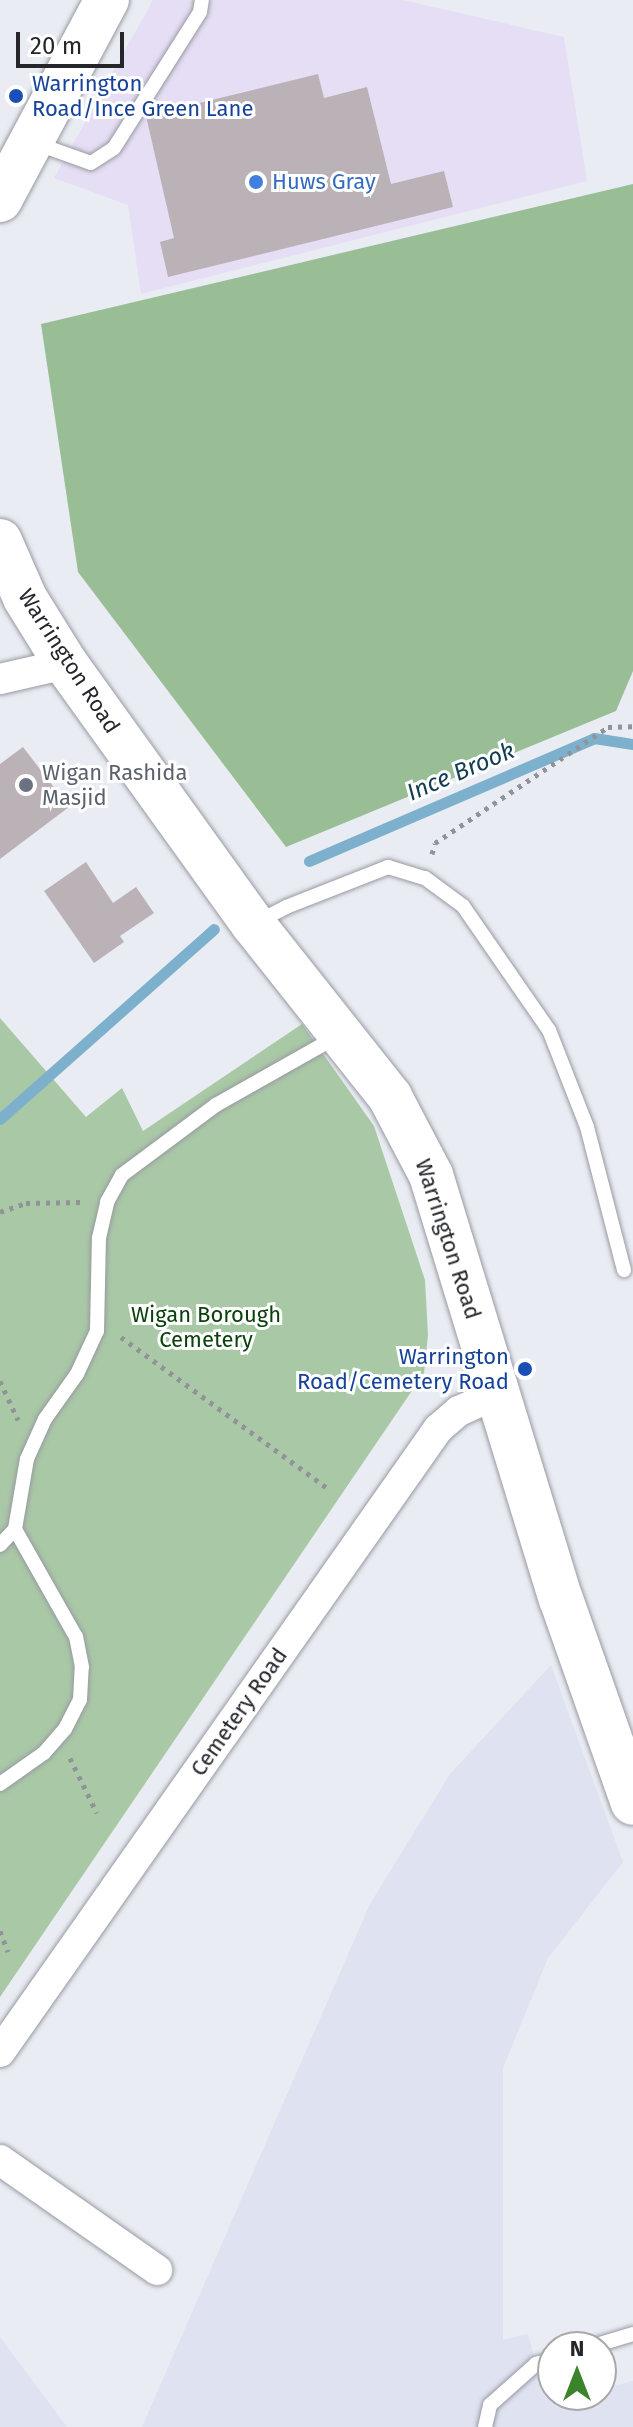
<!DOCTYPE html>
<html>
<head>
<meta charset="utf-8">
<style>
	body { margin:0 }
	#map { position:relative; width:633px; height:2427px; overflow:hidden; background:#eaecf4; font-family:"Fira Sans",sans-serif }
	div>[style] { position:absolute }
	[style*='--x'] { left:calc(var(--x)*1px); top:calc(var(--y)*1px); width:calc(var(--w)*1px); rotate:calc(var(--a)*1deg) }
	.built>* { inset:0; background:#dee2f1 }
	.industrial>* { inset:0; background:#e5def4 }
	.green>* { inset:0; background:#a9c8a6 }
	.forest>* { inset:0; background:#99be96 }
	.stream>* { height:11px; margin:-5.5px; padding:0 5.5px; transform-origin:5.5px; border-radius:5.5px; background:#7cb0cc }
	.building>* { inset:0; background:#bab2b7 }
	.path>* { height:5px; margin-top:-2.5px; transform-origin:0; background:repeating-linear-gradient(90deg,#919399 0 4px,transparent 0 10px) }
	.roads { filter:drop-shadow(0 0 2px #989aa1) drop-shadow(0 0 2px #989aa1) }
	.service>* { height:14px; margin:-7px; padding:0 7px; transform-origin:7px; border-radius:7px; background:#fff }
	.minor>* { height:30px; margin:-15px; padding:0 15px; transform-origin:15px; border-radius:15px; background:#fff }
	.primary>* { height:44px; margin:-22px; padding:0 22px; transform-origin:22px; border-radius:22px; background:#fff }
	.dots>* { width:22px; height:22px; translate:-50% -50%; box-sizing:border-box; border:4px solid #fff; border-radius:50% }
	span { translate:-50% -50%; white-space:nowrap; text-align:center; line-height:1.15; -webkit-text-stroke:6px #fff; paint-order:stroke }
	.transit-label { font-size:22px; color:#164399 }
	.left { translate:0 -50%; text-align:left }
	.right { translate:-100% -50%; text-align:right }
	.shop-label { font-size:22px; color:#366cbe }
	.street-label { font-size:22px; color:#252629 }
	.worship-label { font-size:22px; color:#5b616d }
	.park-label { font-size:22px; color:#0b410c }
	.water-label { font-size:24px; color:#123e52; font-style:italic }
	.north { position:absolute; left:537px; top:2331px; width:80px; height:80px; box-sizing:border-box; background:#fff; border:2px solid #a8a8a9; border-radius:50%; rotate:0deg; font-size:22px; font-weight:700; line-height:32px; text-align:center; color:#252629 }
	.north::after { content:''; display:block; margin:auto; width:28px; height:36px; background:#3b842c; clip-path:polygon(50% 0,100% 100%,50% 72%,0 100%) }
	.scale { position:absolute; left:16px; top:32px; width:108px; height:36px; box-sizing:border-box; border:4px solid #252629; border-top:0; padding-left:10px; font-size:24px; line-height:28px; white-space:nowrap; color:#252629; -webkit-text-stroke:6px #fff; paint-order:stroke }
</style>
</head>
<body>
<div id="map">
	<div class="built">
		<i style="clip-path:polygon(551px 1665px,623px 1862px,548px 1958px,503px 2068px,503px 2340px,528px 2334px,536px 2364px,555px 2402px,580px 2395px,601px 2395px,601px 2389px,633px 2381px,633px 2427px,142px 2427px,370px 1904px,450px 1774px)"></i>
		<i style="clip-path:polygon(0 2337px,67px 2427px,0 2427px)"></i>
	</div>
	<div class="industrial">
		<i style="clip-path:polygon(153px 0,403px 0,564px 37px,587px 181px,141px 294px,128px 205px,54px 178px)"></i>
	</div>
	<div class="green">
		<i style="clip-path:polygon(0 1018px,86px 1117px,122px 1088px,143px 1131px,302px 1024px,374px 1126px,425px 1280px,428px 1335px,424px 1373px,0 1997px)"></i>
	</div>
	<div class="forest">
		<i style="clip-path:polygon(633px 184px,633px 671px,616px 711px,286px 847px,78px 572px,41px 324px)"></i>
	</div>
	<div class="stream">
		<i style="--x:309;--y:861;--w:310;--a:-23.3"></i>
		<i style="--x:594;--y:738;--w:39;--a:9"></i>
		<i style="--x:0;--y:1119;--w:286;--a:-41.6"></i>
	</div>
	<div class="building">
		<i style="clip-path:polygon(318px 74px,324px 98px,367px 87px,391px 184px,444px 171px,453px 207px,168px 277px,160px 242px,174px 238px,146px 116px)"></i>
		<i style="clip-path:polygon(23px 747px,69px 807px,0 859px,0 764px)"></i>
		<i style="clip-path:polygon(86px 862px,113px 903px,136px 887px,154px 913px,120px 936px,124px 942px,94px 963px,44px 891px)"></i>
	</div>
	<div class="path">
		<i style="--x:432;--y:854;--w:11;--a:-75"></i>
		<i style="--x:435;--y:843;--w:208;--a:-33.8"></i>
		<i style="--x:608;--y:727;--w:25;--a:-2"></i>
		<i style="--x:0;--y:1212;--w:28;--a:-19"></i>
		<i style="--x:26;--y:1203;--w:56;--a:-1"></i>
		<i style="--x:121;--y:1337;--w:254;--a:36.2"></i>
		<i style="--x:0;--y:1381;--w:43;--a:65.2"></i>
		<i style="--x:70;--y:1758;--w:61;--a:63.9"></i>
		<i style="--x:0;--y:1931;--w:22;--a:69"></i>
	</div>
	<div class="roads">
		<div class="service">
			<i style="--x:35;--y:143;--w:59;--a:19.7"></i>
			<i style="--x:91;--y:163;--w:27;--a:-33"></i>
			<i style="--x:114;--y:148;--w:161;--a:-57.7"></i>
			<i style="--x:200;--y:12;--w:12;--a:-81"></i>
			<i style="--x:257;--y:922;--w:33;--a:-27"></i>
			<i style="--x:286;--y:907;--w:110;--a:-21.4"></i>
			<i style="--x:388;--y:867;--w:39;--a:17"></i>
			<i style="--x:425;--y:878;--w:47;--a:36.4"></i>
			<i style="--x:463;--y:906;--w:151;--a:55.3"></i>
			<i style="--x:549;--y:1030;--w:104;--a:68.6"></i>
			<i style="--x:587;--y:1127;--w:148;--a:75.5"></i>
			<i style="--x:0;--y:1545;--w:22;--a:-47"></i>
			<i style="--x:15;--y:1529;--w:71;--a:-80.3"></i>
			<i style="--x:27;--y:1459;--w:44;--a:-65.8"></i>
			<i style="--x:45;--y:1419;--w:55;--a:-54.6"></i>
			<i style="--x:77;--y:1374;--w:47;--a:-65.1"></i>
			<i style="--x:97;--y:1331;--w:93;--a:-88.8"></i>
			<i style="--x:99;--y:1238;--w:37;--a:-77"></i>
			<i style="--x:107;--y:1202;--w:31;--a:-61"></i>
			<i style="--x:122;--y:1175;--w:117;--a:-36.7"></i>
			<i style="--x:216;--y:1105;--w:138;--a:-29.5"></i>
			<i style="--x:0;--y:1784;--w:54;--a:-35.2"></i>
			<i style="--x:44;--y:1753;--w:32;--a:-49"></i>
			<i style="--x:65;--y:1729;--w:33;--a:-63"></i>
			<i style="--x:80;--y:1700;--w:33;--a:-87"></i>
			<i style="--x:82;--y:1667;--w:31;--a:-101"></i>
			<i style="--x:76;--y:1637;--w:124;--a:-119.5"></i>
			<i style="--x:590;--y:2347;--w:45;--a:-16.8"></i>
			<i style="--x:485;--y:2427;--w:23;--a:-77"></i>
			<i style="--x:490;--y:2405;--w:62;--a:-41.7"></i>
			<i style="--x:536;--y:2364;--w:18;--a:-16"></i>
		</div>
		<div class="minor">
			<i style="--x:0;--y:679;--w:68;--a:-12.8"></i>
			<i style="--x:0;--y:2052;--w:762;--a:-54.89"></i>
			<i style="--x:438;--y:1429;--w:28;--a:-41"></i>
			<i style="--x:459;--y:1411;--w:42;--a:-24.1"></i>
			<i style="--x:0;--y:2160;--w:192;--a:35"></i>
		</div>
		<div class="primary">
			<i style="--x:0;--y:200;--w:227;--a:-61.9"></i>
			<i style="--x:0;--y:541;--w:62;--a:66.3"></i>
			<i style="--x:25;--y:598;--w:78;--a:58.2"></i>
			<i style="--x:66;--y:664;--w:320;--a:54.3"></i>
			<i style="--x:253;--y:924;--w:221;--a:51.6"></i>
			<i style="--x:390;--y:1097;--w:88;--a:62.3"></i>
			<i style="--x:431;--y:1175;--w:443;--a:73"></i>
			<i style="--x:561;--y:1599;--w:216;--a:70.6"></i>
		</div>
	</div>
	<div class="dots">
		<i style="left:16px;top:96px;background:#1a4fb4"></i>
		<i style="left:256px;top:182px;background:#3f7fe0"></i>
		<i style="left:26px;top:785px;background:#6b7280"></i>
		<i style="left:525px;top:1369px;background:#1a4fb4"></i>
	</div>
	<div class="transit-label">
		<span class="left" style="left:32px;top:96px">Warrington<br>Road/Ince Green Lane</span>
		<span class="right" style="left:509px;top:1369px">Warrington<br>Road/Cemetery Road</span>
	</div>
	<div class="shop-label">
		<span class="left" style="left:272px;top:182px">Huws Gray</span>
	</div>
	<div class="street-label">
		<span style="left:69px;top:661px;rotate:57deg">Warrington Road</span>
		<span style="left:448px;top:1239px;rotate:72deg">Warrington Road</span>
		<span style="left:239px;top:1712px;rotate:-55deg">Cemetery Road</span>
	</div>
	<div class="worship-label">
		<span class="left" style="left:42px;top:785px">Wigan Rashida<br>Masjid</span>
	</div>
	<div class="park-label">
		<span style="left:206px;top:1327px">Wigan Borough<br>Cemetery</span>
	</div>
	<div class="water-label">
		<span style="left:461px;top:772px;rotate:-23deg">Ince Brook</span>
	</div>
	<div class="north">N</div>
	<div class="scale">20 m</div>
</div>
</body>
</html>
